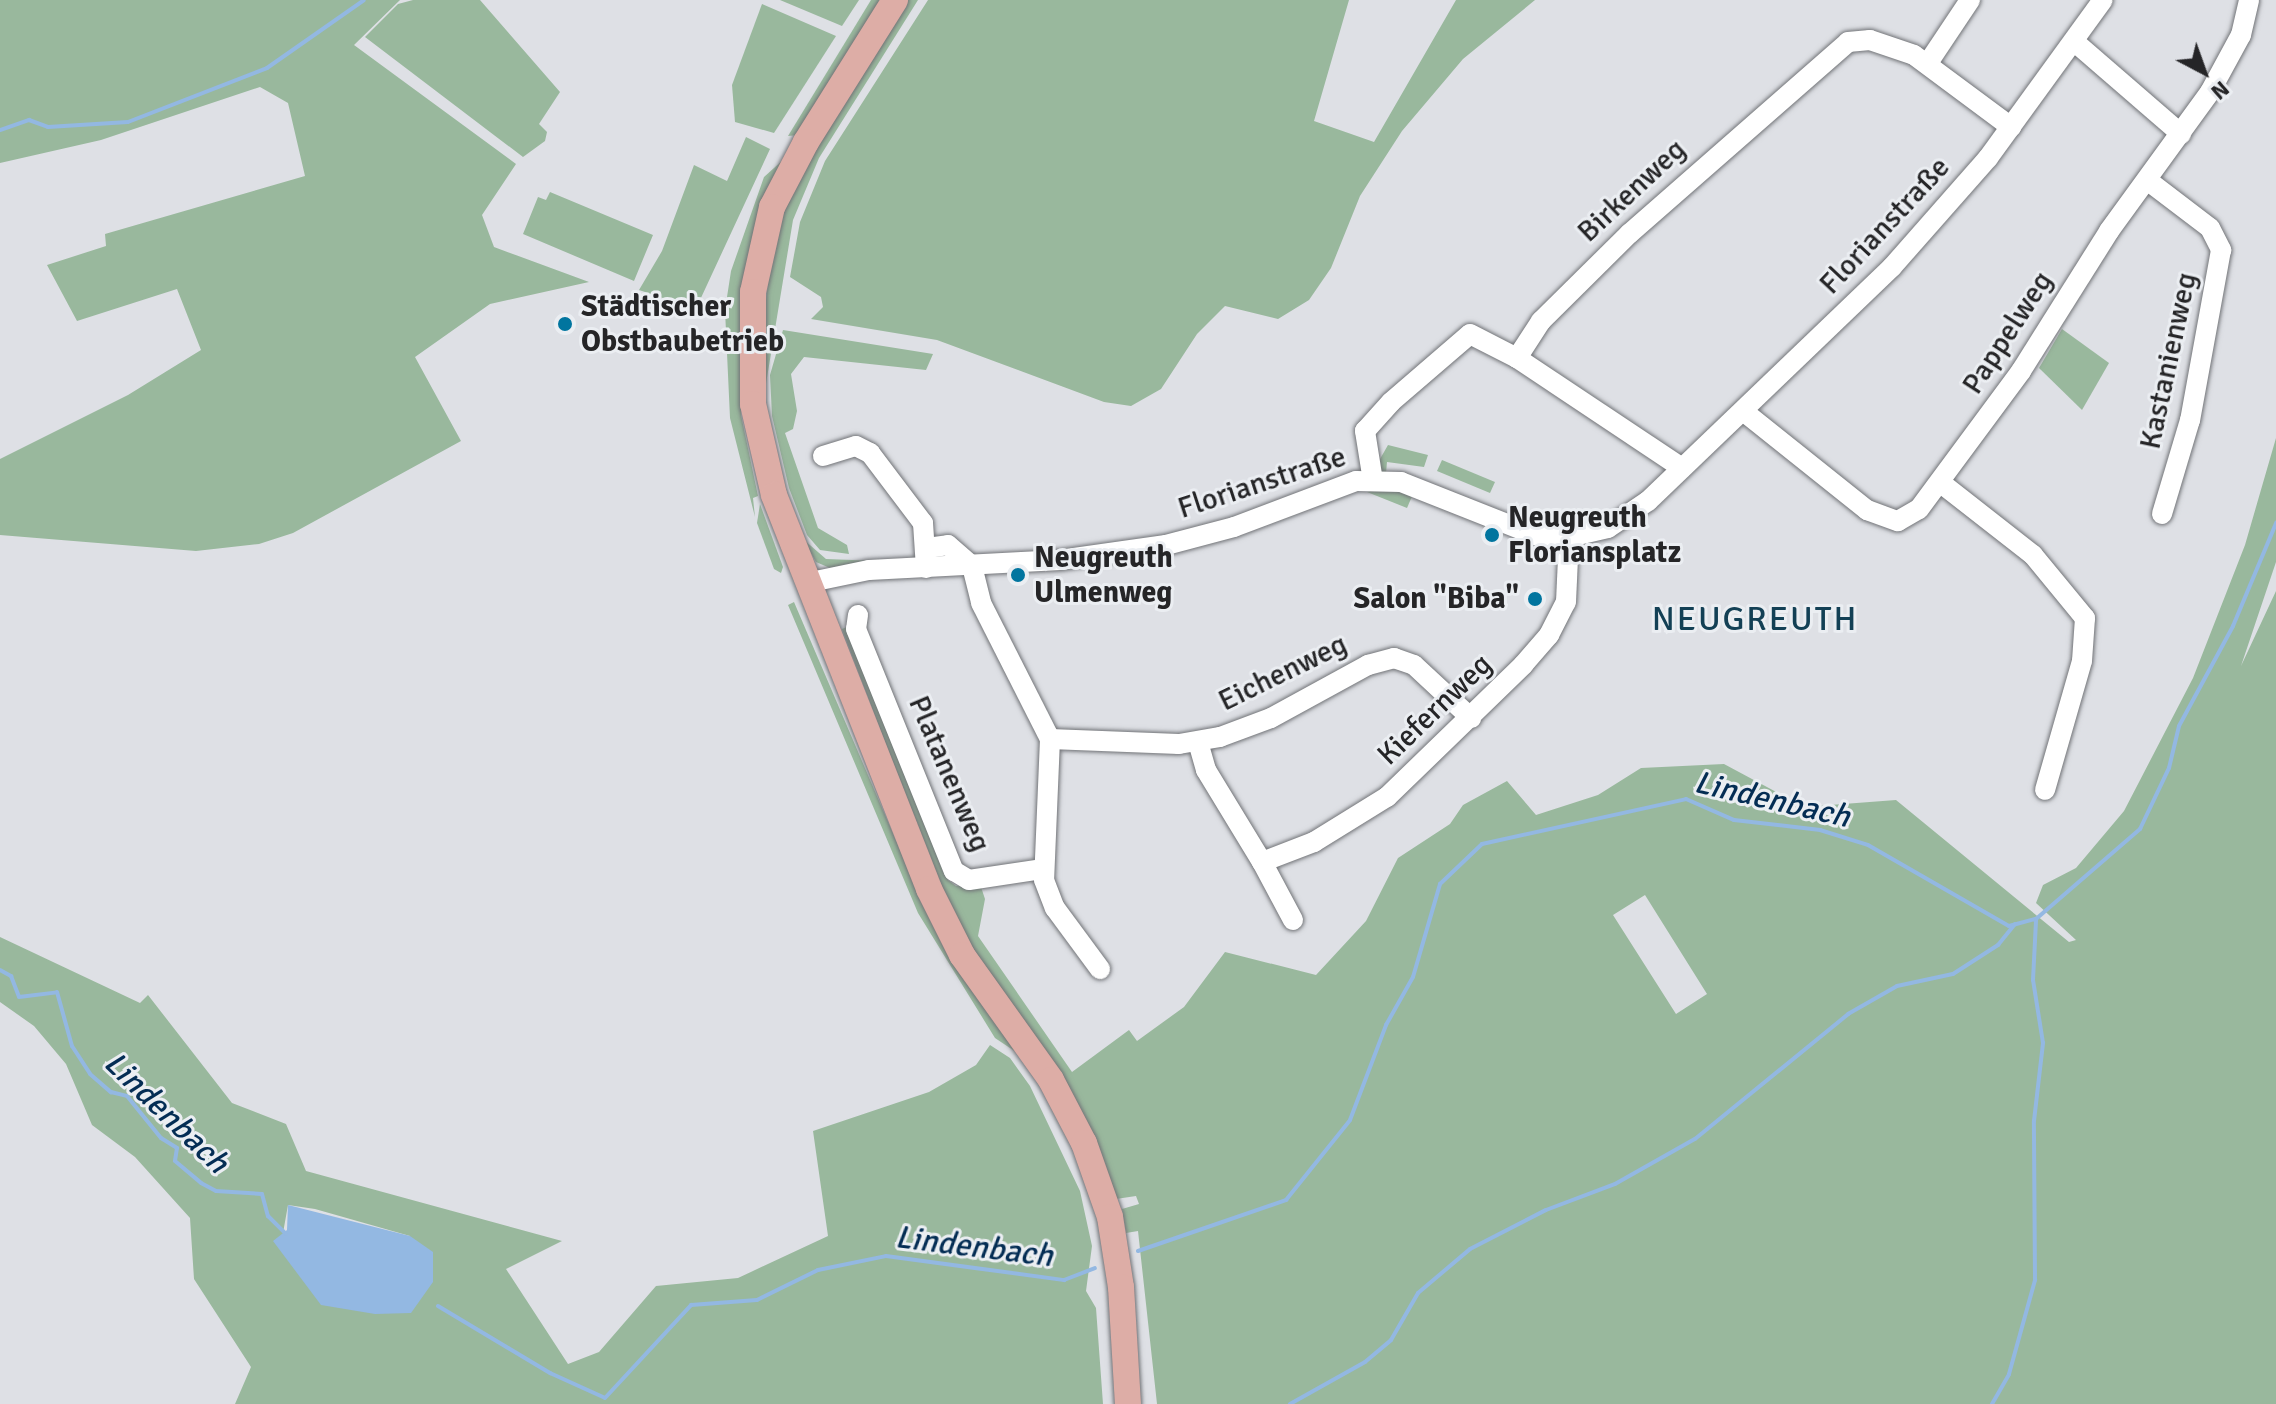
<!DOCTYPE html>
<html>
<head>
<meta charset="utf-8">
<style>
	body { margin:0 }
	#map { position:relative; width:2276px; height:1404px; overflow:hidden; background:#dee0e5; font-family:Signika,sans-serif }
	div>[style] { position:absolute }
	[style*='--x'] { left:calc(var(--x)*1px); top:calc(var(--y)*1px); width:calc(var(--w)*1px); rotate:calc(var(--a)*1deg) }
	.green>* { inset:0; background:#99b89d }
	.water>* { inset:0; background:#93b8e2 }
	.stream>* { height:4px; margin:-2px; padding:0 2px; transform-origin:2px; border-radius:2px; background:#93b8e2 }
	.roads { filter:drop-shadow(0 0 2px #717377) drop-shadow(0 0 2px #717377) }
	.minor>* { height:20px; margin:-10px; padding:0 10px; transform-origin:10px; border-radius:10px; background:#fff }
	.major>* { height:26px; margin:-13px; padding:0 13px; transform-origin:13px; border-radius:13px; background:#ddada6 }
	.dots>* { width:22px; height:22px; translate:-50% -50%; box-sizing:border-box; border:4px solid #ebeef2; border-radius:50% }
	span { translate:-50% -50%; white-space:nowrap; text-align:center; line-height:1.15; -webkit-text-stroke:6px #ebeef2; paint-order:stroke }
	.street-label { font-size:30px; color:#252527 }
	.poi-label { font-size:30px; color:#252527; font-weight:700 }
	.left { translate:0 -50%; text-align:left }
	.right { translate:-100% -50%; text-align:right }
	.water-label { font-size:32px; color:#042d54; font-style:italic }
	.quarter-label { font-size:34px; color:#134055; letter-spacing:2px }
	.north { position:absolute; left:2164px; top:32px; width:80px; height:80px; -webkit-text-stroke:6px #ebeef2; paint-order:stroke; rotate:139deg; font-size:22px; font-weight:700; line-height:32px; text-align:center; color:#252527 }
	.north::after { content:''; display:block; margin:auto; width:28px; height:36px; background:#252527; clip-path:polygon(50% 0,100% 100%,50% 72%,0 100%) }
</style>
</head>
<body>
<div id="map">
	<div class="green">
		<i style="clip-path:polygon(0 0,400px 0,354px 45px,516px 164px,482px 215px,494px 247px,589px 282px,490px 304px,415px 357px,461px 441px,293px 533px,259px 544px,196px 551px,0 535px,0 459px,128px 395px,201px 350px,177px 289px,77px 321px,47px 265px,106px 246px,105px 234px,305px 176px,288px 103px,260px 87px,101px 140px,0 163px)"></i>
		<i style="clip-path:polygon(413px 0,480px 0,560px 92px,539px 124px,547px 132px,545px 141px,523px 157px,365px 37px,398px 4px)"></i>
		<i style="clip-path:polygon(780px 0,859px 0,842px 26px)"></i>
		<i style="clip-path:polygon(871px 0,885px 0,799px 135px,788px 136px)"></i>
		<i style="clip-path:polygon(905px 0,918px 0,819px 158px,793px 220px,764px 396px,781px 488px,762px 392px,760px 352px,771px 257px,793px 180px)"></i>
		<i style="clip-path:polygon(928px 0,1349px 0,1314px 121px,1374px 142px,1456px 0,1535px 0,1463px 59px,1402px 131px,1360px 196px,1331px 268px,1309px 300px,1278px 319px,1225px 306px,1197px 334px,1161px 389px,1131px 406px,1104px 402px,937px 340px,811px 319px,823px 307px,821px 297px,790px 277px,800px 222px,825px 161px)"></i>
		<i style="clip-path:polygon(762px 4px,836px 36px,774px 133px,735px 122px,732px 85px)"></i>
		<i style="clip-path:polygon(746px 137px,770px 149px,700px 300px,687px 306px,639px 290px,662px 251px,694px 165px,727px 181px)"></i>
		<i style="clip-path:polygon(784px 159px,742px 310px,741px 415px,758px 496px,753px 498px,755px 517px,730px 418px,725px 310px,731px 271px,764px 177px)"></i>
		<i style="clip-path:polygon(550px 192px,653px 235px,634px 281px,523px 234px,538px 197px,546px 200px)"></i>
		<i style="clip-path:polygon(2062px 329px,2109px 363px,2082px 410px,2039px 368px)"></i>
		<i style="clip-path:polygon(783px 330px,933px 354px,926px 370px,804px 357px,791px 374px,797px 411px,793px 429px,785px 433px,818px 528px,847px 545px,849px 554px,820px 550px,807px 535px,789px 488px,772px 416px,770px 375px)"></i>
		<i style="clip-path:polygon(evenodd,2276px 438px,2276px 562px,2241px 666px,2276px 591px,2276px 1404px,1157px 1404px,1138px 1231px,1126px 1233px,1122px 1209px,1139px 1204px,1136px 1196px,1116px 1199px,953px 920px,842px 629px,849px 626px,948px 880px,956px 886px,981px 887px,985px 899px,978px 936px,1072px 1072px,1129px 1030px,1137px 1041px,1184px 1007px,1225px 952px,1316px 975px,1366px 921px,1398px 858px,1450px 824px,1463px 805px,1507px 781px,1536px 815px,1598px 795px,1641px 768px,1724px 764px,1804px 807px,1896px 800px,2069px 942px,2076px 940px,2036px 903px,2043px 885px,2076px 868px,2124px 811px,2193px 678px,2245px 545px,2276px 438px,1645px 895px,1707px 994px,1676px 1014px,1613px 915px,1645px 895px)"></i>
		<i style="clip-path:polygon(1388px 445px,1428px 455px,1424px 467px,1387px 462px,1386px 473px,1381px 473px,1380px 459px)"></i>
		<i style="clip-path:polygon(1442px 460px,1495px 482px,1490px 493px,1437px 471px)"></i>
		<i style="clip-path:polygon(1385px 487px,1413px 494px,1407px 508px,1367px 492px)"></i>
		<i style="clip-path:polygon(760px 504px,783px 567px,781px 573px,774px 569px,757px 523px)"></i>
		<i style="clip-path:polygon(803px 539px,826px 559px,905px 562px,830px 568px,816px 562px)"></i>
		<i style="clip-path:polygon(794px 602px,909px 871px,1016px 1052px,995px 1038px,918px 913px,788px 605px)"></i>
		<i style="clip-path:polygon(evenodd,0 937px,140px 1003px,148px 995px,232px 1103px,286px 1124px,306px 1171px,562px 1241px,506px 1269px,568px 1364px,599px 1352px,656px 1286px,738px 1278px,828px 1236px,813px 1131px,929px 1092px,976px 1065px,990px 1045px,1010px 1058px,1030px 1086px,1080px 1191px,1092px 1246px,1086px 1291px,1096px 1308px,1103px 1404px,235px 1404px,251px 1367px,194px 1279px,190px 1218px,135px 1157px,92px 1125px,66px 1064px,34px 1026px,0 1002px,0 937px,288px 1205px,315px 1209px,410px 1236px,283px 1233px,288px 1205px)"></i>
	</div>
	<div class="water">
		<i style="clip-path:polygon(288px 1205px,410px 1236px,433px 1252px,433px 1282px,411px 1313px,375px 1314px,321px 1305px,273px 1241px,287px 1230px)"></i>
	</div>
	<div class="stream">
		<i style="--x:0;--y:130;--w:31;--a:-19"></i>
		<i style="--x:29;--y:120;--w:20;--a:20"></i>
		<i style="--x:48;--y:127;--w:80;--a:-3.6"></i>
		<i style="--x:128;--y:122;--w:149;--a:-21.2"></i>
		<i style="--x:267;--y:68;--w:118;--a:-35"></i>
		<i style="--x:0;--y:970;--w:13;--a:29"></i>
		<i style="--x:11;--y:976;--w:22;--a:69"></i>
		<i style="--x:19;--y:997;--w:38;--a:-7"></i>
		<i style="--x:57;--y:992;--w:56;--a:74.5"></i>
		<i style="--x:72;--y:1046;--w:33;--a:57"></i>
		<i style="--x:90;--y:1074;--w:28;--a:41"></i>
		<i style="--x:111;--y:1092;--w:16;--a:14"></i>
		<i style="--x:127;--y:1096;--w:54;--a:51"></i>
		<i style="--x:161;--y:1138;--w:19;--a:32"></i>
		<i style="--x:177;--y:1148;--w:13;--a:99"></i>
		<i style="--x:175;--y:1161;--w:34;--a:40"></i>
		<i style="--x:201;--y:1183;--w:17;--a:28"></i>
		<i style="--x:216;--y:1191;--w:46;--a:3.7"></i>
		<i style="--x:262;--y:1194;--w:23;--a:75"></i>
		<i style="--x:268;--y:1216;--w:25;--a:45"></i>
		<i style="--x:1138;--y:1251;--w:157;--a:-19"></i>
		<i style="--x:1286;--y:1200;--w:102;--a:-51.3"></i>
		<i style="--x:1350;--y:1120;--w:102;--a:-69.2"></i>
		<i style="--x:1386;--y:1025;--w:55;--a:-60.6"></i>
		<i style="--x:1413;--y:977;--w:97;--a:-73.8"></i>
		<i style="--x:1440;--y:884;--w:58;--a:-43.6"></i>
		<i style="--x:1482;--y:844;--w:209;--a:-12.4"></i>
		<i style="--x:1686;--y:799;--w:52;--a:23.6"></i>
		<i style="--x:1734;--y:820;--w:87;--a:6.6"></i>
		<i style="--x:1820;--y:830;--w:50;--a:17.4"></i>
		<i style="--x:1868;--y:845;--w:163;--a:29.9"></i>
		<i style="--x:2009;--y:926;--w:28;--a:-15"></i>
		<i style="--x:2036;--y:919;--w:138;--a:-40.9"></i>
		<i style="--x:2140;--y:829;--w:68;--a:-64.6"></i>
		<i style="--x:2169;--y:768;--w:43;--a:-76.6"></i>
		<i style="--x:2179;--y:726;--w:114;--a:-61.6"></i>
		<i style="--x:2233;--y:626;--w:112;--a:-67.3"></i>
		<i style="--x:438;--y:1306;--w:131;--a:30.9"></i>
		<i style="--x:550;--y:1373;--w:60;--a:24.4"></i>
		<i style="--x:605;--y:1398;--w:127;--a:-47.2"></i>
		<i style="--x:691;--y:1305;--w:66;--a:-4.3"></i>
		<i style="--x:757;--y:1300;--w:68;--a:-26.2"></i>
		<i style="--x:818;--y:1270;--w:69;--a:-11.6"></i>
		<i style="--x:886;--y:1256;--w:180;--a:7.7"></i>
		<i style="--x:1064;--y:1280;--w:33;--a:-21"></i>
		<i style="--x:1290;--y:1404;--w:86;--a:-29.2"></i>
		<i style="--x:1365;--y:1362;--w:34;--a:-40"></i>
		<i style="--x:1391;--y:1340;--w:54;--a:-60.1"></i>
		<i style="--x:1418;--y:1293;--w:68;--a:-40.2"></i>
		<i style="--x:1470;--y:1249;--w:85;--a:-27.2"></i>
		<i style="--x:1546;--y:1210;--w:74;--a:-20.6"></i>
		<i style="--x:1615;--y:1184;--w:92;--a:-29.4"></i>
		<i style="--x:1695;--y:1139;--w:198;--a:-39.2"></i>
		<i style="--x:1848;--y:1014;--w:56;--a:-29.7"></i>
		<i style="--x:1897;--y:986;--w:57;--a:-12.1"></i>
		<i style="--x:1953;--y:974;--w:54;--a:-32.8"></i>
		<i style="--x:1998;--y:945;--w:27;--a:-51"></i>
		<i style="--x:1992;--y:1404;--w:34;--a:-60"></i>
		<i style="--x:2009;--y:1374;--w:98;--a:-74.5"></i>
		<i style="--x:2035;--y:1280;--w:159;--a:-90.4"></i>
		<i style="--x:2034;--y:1121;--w:79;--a:-83.4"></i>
		<i style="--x:2043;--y:1043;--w:64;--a:-99"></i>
		<i style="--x:2033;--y:980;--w:60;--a:-87.1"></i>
	</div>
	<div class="roads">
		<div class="minor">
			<i style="--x:2076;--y:43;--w:139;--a:40.9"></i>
			<i style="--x:1928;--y:63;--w:76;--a:-56.3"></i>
			<i style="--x:2147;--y:180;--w:79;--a:37.3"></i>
			<i style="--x:2210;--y:228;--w:25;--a:63"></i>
			<i style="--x:2221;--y:250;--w:173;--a:100.3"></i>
			<i style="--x:2190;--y:420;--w:98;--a:106.6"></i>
			<i style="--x:1517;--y:358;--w:198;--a:33.7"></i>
			<i style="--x:1743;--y:411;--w:159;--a:38.6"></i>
			<i style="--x:1867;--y:510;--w:33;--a:20"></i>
			<i style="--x:1898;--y:521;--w:24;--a:-30"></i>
			<i style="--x:1919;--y:509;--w:172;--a:-53.5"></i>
			<i style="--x:2021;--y:371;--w:165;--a:-57.8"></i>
			<i style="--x:2109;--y:231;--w:172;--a:-54"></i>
			<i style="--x:2210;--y:92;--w:65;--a:-61.5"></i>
			<i style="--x:2241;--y:35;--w:36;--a:-77"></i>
			<i style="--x:823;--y:456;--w:34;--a:-17"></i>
			<i style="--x:856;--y:446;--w:16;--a:27"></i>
			<i style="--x:870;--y:453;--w:88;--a:52.9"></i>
			<i style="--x:923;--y:523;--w:45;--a:86.2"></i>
			<i style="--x:1373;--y:481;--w:51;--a:-99.1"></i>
			<i style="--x:1365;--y:431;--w:39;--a:-48"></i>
			<i style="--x:1391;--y:402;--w:104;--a:-40.7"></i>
			<i style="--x:1470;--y:334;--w:53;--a:27.1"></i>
			<i style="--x:1517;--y:358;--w:44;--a:-57"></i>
			<i style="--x:1541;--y:321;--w:124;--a:-44.7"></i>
			<i style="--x:1629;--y:234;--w:291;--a:-41.2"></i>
			<i style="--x:1848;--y:42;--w:22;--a:-5"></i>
			<i style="--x:1870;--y:40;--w:46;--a:18.8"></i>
			<i style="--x:1914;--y:55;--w:121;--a:36.6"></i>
			<i style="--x:1941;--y:483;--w:117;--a:38"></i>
			<i style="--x:2033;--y:555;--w:82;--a:50.5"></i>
			<i style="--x:2085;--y:618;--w:43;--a:94"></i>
			<i style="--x:2082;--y:661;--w:134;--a:106"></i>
			<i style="--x:927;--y:548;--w:21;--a:-8"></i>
			<i style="--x:948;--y:545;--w:32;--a:41"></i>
			<i style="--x:972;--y:566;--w:38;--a:76"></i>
			<i style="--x:981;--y:603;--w:153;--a:63.1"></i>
			<i style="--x:1050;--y:739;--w:129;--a:2.2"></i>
			<i style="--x:1179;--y:744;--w:42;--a:-9.7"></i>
			<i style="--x:1220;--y:737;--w:54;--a:-20.4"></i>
			<i style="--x:1271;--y:718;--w:111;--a:-28.7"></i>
			<i style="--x:1368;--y:665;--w:27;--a:-15"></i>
			<i style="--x:1394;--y:658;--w:21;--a:19"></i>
			<i style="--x:1414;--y:665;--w:78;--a:42.9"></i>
			<i style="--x:806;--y:583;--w:64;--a:-11.7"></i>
			<i style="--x:869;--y:570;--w:191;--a:-3"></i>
			<i style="--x:1060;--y:560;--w:107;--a:-8.1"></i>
			<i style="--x:1166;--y:545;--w:70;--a:-14.8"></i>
			<i style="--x:1234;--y:527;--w:130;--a:-20.7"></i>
			<i style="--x:1356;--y:481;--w:45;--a:1.3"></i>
			<i style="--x:1401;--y:482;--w:144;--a:21.6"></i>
			<i style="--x:1535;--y:535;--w:34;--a:3"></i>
			<i style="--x:1569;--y:537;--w:40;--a:-13"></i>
			<i style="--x:1608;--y:528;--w:48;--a:-34"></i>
			<i style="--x:1648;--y:501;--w:338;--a:-43.8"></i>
			<i style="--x:1892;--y:267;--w:145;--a:-48.6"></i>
			<i style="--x:1988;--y:158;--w:195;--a:-54"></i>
			<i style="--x:858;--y:615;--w:14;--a:98"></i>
			<i style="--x:856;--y:629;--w:261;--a:68"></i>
			<i style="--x:954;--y:871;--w:17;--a:31"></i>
			<i style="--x:969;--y:880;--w:75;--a:-8.5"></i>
			<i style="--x:1050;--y:739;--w:141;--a:92.4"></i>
			<i style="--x:1044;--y:880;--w:30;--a:69"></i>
			<i style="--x:1055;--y:908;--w:76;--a:53.6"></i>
			<i style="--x:1198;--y:742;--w:29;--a:74"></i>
			<i style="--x:1206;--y:770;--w:108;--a:58.7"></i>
			<i style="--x:1293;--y:920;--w:66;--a:-118.1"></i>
			<i style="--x:1262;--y:862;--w:56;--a:-21"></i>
			<i style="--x:1314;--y:842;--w:86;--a:-31.7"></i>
			<i style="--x:1387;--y:797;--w:190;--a:-44.1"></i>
			<i style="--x:1523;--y:665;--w:40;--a:-49"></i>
			<i style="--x:1549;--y:635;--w:37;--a:-63"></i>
			<i style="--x:1566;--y:602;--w:65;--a:-87.4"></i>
		</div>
		<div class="major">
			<i style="--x:895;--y:0;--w:168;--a:122.1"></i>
			<i style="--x:806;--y:142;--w:73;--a:117.6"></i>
			<i style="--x:772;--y:207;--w:87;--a:102.6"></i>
			<i style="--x:753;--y:292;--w:112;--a:90"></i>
			<i style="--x:753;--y:404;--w:93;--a:77"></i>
			<i style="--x:774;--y:495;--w:423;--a:68.5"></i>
			<i style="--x:929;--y:889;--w:74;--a:63.4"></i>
			<i style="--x:962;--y:955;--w:153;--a:54.5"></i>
			<i style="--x:1051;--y:1080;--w:71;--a:62.4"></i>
			<i style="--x:1084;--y:1143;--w:78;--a:70.6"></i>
			<i style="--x:1110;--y:1217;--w:71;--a:81.1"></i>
			<i style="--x:1121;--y:1287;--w:117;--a:86.6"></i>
		</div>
	</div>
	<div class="dots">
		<i style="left:565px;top:324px;background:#01759f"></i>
		<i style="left:1492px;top:535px;background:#01759f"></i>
		<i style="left:1018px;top:575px;background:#01759f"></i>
		<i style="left:1535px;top:599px;background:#01759f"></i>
	</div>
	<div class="street-label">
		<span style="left:1632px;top:191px;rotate:-43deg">Birkenweg</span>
		<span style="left:1885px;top:226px;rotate:-47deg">Florianstraße</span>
		<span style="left:2008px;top:333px;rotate:-57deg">Pappelweg</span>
		<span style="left:2169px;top:361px;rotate:-78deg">Kastanienweg</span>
		<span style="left:1262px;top:483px;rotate:-18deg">Florianstraße</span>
		<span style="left:1283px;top:673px;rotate:-26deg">Eichenweg</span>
		<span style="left:1435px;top:710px;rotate:-44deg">Kiefernweg</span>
		<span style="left:949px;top:774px;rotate:67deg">Platanenweg</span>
	</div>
	<div class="poi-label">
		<span class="left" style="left:581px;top:324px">Städtischer<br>Obstbaubetrieb</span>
		<span class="left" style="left:1508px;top:535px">Neugreuth<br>Floriansplatz</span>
		<span class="left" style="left:1034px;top:575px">Neugreuth<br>Ulmenweg</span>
		<span class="right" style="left:1519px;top:599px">Salon "Biba"</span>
	</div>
	<div class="water-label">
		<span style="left:1772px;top:800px;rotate:13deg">Lindenbach</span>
		<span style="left:166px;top:1113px;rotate:44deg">Lindenbach</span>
		<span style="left:974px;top:1247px;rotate:7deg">Lindenbach</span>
	</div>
	<div class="quarter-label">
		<span style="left:1755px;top:620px">NEUGREUTH</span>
	</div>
	<div class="north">N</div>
</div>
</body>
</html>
